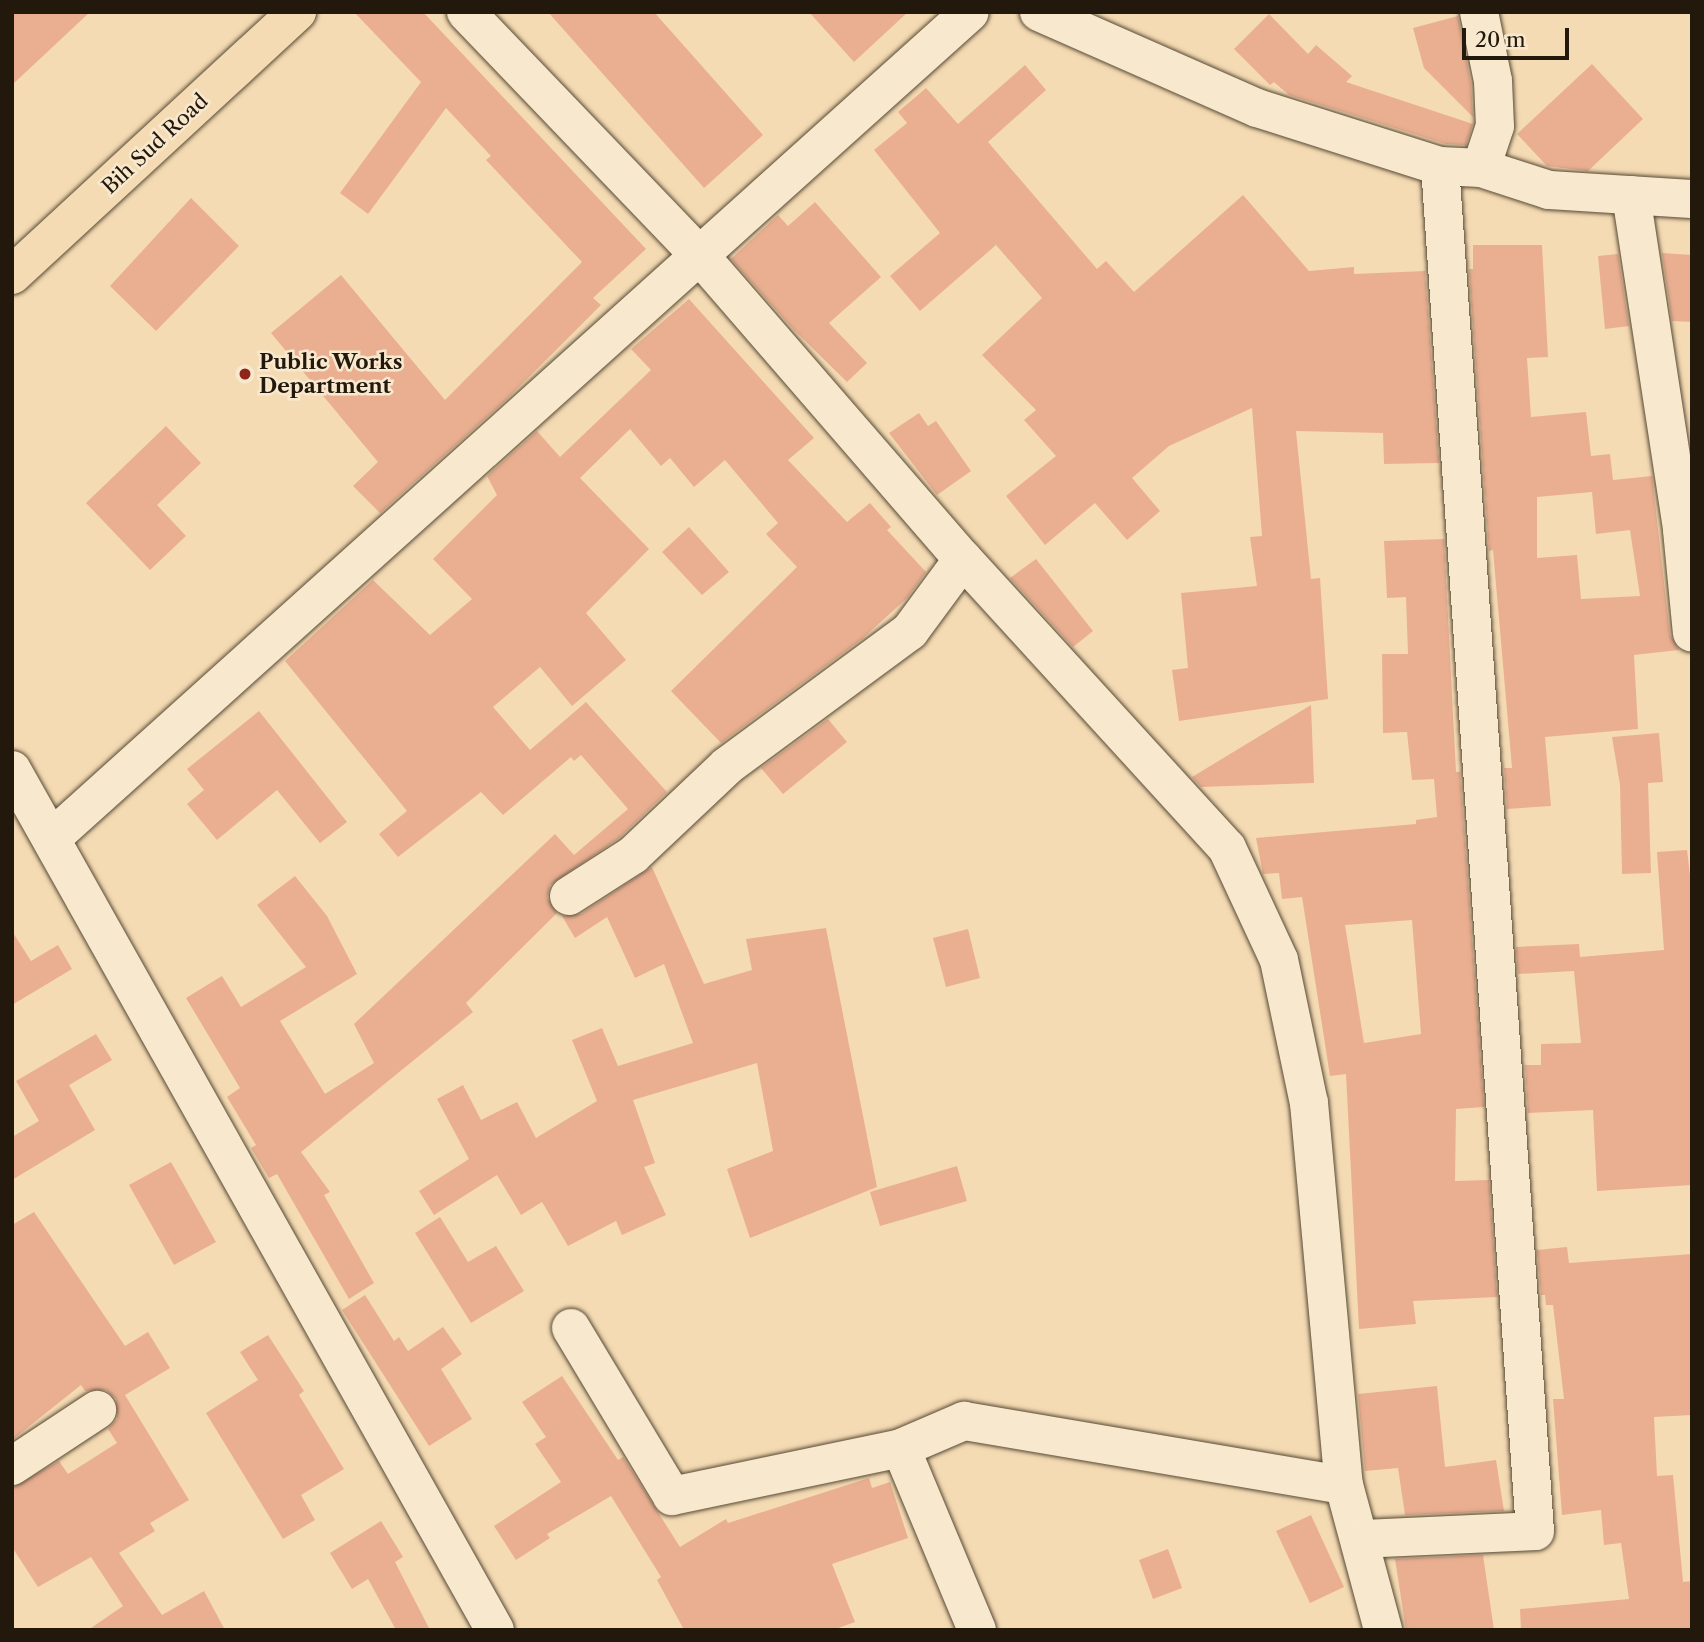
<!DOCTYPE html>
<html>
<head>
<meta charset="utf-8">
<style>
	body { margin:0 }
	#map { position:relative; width:1704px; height:1642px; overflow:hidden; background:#f5dbb3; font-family:"Libre Caslon Text",serif }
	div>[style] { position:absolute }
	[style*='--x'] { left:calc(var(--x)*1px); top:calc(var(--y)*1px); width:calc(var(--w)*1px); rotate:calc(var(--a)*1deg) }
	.building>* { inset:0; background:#eaaf91 }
	.roads { filter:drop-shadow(0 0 2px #574a36) drop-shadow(0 0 2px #574a36) }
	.minor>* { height:38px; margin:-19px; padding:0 19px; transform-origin:19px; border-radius:19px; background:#f8e8ce }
	.major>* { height:38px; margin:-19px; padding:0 19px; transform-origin:19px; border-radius:19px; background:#f5dbb3 }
	.dots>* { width:19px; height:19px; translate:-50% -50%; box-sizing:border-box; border:4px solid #f8e8ce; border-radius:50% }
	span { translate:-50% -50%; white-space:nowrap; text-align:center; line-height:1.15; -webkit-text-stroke:5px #f8e8ce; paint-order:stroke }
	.street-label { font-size:21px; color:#22190c }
	.poi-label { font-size:21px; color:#22190c; font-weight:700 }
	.left { translate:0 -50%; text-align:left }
	.frame { position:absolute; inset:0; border:14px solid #22190c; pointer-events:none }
	.scale { position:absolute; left:1462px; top:28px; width:107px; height:32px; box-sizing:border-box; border:4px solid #22190c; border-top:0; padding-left:9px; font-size:21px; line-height:24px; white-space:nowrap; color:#22190c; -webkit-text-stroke:5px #f8e8ce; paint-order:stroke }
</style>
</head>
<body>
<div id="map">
	<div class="building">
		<i style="clip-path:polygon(12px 12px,90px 12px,12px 85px)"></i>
		<i style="clip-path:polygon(354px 12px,423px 12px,646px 249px,593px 298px,601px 305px,507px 399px,380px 513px,353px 486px,378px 462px,271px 333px,341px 275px,445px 400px,582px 262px,486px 160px,491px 156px,446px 108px,368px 214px,340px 193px,421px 82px)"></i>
		<i style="clip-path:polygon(548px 12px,654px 12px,763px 135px,704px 188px)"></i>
		<i style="clip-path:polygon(809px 12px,908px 12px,854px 62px)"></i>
		<i style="clip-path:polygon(1269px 14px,1308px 54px,1316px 45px,1352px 76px,1346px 82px,1473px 124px,1466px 145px,1446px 144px,1289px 95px,1274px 82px,1270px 85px,1234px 49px)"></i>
		<i style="clip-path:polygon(1458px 16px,1471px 84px,1473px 117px,1424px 68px,1413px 28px)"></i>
		<i style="clip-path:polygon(1592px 64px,1643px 119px,1588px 171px,1547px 166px,1517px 134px)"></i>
		<i style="clip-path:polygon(1025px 65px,1046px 90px,988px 142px,1097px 269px,1106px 261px,1134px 292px,1243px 195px,1309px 271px,1354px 267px,1354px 274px,1425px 271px,1439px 463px,1384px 464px,1383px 433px,1296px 431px,1311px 579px,1320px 578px,1328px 699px,1179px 721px,1172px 670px,1188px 668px,1181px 593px,1257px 586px,1250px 537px,1262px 536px,1252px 408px,1169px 446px,1132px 478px,1160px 511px,1127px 540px,1095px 503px,1045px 545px,1006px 496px,1056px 456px,1024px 420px,1036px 410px,982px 355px,1042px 298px,996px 245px,920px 311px,890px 276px,940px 233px,874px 150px,907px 123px,898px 112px,926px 88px,958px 124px)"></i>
		<i style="clip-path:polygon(191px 198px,239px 246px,156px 331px,110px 286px)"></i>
		<i style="clip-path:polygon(815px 202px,881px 277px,829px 323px,867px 363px,847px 382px,794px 330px,731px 259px,778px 215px,788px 226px)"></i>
		<i style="clip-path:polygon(evenodd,1473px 245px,1542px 245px,1548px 357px,1527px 358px,1531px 417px,1586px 412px,1591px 456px,1610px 454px,1613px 480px,1652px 476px,1670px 635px,1679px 650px,1634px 655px,1638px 729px,1545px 737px,1551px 806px,1507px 809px,1504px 768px,1512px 768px,1493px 550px,1489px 551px,1469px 269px,1473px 269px,1473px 245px,1592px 492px,1596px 534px,1630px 530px,1640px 596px,1581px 599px,1577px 555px,1537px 558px,1537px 497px,1592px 492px)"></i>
		<i style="clip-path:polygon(1662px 253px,1692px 255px,1692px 322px,1672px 321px)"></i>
		<i style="clip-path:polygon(1618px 254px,1629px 326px,1605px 329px,1598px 256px)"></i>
		<i style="clip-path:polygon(689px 299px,814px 438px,788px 460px,847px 522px,870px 503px,891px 527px,887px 530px,926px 572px,907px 598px,862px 639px,721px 743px,671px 691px,797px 567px,766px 534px,778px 523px,725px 460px,694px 487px,670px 458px,661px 466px,630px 429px,580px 478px,649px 549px,586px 613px,626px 660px,572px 706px,540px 667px,493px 707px,530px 750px,586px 702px,667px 792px,619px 838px,550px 885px,547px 898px,557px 913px,466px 1003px,473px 1012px,301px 1152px,330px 1192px,324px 1195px,374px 1283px,349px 1299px,277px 1174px,269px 1178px,251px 1148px,256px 1145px,227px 1097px,240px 1088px,186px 998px,222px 976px,241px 1007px,306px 967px,257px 905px,295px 876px,327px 916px,357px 974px,280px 1021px,325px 1094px,374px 1063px,354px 1024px,555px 834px,574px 855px,628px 809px,581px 755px,574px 761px,571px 757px,503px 815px,481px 792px,398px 857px,379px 834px,407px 811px,285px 661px,373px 580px,430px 635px,472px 599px,433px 559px,497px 495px,487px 476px,537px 431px,560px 457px,651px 370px,631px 349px)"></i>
		<i style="clip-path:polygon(919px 413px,928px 426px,936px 421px,971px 471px,937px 495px,889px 433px)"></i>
		<i style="clip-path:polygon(166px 426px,201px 463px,157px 505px,186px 536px,150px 570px,86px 503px)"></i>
		<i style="clip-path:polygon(689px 527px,729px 572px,702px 595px,662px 552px)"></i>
		<i style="clip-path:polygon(evenodd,1444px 539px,1456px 772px,1460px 772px,1484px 1107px,1456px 1109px,1455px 1181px,1489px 1180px,1497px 1297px,1413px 1301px,1416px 1324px,1359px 1329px,1346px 1074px,1330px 1076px,1302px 897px,1282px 899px,1279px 873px,1263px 874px,1256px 838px,1416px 824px,1416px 820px,1437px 817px,1434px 779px,1412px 780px,1407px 732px,1383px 733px,1382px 654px,1408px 654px,1406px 597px,1387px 598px,1384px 541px,1444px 539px,1412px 920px,1421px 1034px,1364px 1043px,1345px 925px,1412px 920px)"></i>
		<i style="clip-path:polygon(1036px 559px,1093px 631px,1073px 647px,1010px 578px)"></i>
		<i style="clip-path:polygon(1311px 705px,1314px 783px,1201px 787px,1192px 777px)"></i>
		<i style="clip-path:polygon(259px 711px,347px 822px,320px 843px,277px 790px,217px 840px,187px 804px,204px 790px,187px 769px)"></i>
		<i style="clip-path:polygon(828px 719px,847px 742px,783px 794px,761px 768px)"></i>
		<i style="clip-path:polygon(1659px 733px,1663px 782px,1648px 783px,1651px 873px,1622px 874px,1620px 785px,1612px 737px)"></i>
		<i style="clip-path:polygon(1687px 850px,1692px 892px,1692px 1185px,1597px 1191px,1593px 1110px,1528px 1113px,1525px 1065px,1541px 1065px,1541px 1044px,1581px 1043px,1574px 971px,1518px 974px,1516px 947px,1579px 944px,1580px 957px,1664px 950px,1657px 852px)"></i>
		<i style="clip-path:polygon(652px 867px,704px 984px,752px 970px,746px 939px,826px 928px,877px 1187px,750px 1238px,727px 1169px,773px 1151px,757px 1063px,633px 1100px,655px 1163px,644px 1167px,666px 1215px,622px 1235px,616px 1221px,568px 1246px,542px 1202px,521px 1215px,497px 1175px,434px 1215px,419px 1191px,469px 1159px,437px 1099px,463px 1085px,481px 1120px,517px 1102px,536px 1138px,597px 1101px,572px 1040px,602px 1028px,618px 1066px,693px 1043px,664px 964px,635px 978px,607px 917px,575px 938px,562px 916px,581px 914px)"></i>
		<i style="clip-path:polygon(968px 929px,980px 978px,946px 987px,933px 938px)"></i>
		<i style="clip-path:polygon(12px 931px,31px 961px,58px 945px,72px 969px,12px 1005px)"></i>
		<i style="clip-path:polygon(96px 1034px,112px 1060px,69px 1085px,95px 1130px,12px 1180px,12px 1137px,39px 1121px,16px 1081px)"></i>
		<i style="clip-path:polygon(171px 1162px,216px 1242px,174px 1265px,129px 1185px)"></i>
		<i style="clip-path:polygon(957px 1166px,967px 1201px,880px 1226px,870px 1192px)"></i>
		<i style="clip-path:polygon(34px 1212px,125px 1346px,148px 1332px,170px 1368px,125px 1395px,189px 1500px,150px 1523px,155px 1531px,119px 1553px,162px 1615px,204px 1591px,225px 1630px,88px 1630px,123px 1606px,91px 1557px,38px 1587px,12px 1547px,12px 1488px,59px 1461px,68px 1474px,117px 1443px,108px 1429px,117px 1419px,116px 1399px,106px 1390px,85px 1391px,81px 1385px,12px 1440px,12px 1225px)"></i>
		<i style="clip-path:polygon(440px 1217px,468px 1262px,496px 1246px,524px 1291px,471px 1323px,415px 1233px)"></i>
		<i style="clip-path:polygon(1567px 1247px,1569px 1263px,1692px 1254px,1692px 1415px,1654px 1417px,1657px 1476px,1673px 1475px,1683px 1582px,1692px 1581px,1692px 1630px,1521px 1630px,1520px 1609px,1629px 1599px,1621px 1543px,1604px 1545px,1601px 1510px,1562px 1515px,1553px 1399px,1564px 1399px,1553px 1305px,1546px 1305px,1545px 1295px,1541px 1295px,1537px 1250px)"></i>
		<i style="clip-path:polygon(365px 1295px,394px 1341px,399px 1337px,408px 1351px,443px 1327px,462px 1354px,441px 1369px,472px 1419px,429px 1446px,342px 1310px)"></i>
		<i style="clip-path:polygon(268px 1335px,304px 1391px,299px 1395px,344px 1469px,301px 1495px,315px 1520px,283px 1539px,206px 1413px,258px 1380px,240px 1352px)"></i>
		<i style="clip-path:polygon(562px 1376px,618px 1460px,623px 1457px,680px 1547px,726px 1519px,728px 1523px,869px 1478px,872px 1488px,890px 1482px,908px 1538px,832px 1564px,855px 1622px,833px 1630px,684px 1630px,657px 1580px,661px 1577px,611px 1496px,547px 1534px,550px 1538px,516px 1560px,494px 1526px,561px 1482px,535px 1444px,546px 1437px,522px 1402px)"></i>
		<i style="clip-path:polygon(1437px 1386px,1445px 1467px,1496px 1460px,1504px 1511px,1405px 1515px,1398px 1468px,1365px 1471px,1358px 1394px)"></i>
		<i style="clip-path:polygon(1311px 1515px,1344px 1587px,1310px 1603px,1276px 1531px)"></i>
		<i style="clip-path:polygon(381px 1521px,403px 1557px,395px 1562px,430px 1630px,396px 1630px,368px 1579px,352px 1589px,330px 1553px)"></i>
		<i style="clip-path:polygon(1168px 1549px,1182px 1588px,1153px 1599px,1139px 1560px)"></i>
		<i style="clip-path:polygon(1483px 1555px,1494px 1630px,1406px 1630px,1395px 1559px)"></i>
	</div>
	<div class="roads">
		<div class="minor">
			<i style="--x:466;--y:12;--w:339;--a:46.2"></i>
			<i style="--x:701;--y:257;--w:400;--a:49.1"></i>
			<i style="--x:963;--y:559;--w:391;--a:47.6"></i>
			<i style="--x:1227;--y:848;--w:123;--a:65.1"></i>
			<i style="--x:1279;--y:960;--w:146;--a:78.2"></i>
			<i style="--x:1309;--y:1103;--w:384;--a:84.8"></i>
			<i style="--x:1344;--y:1485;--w:150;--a:74.9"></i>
			<i style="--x:1039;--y:12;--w:238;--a:23.8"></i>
			<i style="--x:1257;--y:108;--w:192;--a:17.6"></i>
			<i style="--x:1440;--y:166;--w:41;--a:2.8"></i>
			<i style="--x:1481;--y:168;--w:71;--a:17.9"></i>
			<i style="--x:1549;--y:190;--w:143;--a:3.6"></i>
			<i style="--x:1479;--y:12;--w:70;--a:78.5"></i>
			<i style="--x:1493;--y:81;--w:45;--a:87.5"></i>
			<i style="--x:1495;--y:126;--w:44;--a:108.4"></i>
			<i style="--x:1631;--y:195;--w:339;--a:81.3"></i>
			<i style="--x:1682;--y:530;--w:103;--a:84.5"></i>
			<i style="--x:12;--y:770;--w:986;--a:60.68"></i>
			<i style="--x:53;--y:837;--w:1233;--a:-41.98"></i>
			<i style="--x:569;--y:896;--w:76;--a:-32.6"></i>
			<i style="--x:633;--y:855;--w:129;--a:-43.4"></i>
			<i style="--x:727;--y:766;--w:227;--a:-36.4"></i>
			<i style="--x:910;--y:631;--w:89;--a:-53.6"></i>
			<i style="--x:571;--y:1328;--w:196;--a:59"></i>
			<i style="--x:672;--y:1496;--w:234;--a:-11.8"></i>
			<i style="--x:12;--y:1466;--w:102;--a:-33.4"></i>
			<i style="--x:1361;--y:1539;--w:174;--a:-2.6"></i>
			<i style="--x:1535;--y:1531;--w:1368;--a:-93.98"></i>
			<i style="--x:977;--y:1630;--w:197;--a:-112.7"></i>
			<i style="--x:901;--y:1448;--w:69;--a:-23.2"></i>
			<i style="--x:964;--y:1421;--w:385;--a:9.6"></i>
		</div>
		<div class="major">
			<i style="--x:12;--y:275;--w:388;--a:-42.7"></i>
		</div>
	</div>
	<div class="dots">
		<i style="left:245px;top:374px;background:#8f2418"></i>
	</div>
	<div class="street-label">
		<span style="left:155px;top:144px;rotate:-43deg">Bih Sud Road</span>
	</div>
	<div class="poi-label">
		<span class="left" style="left:259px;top:374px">Public Works<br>Department</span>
	</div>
	<div class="frame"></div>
	<div class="scale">20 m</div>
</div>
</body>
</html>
